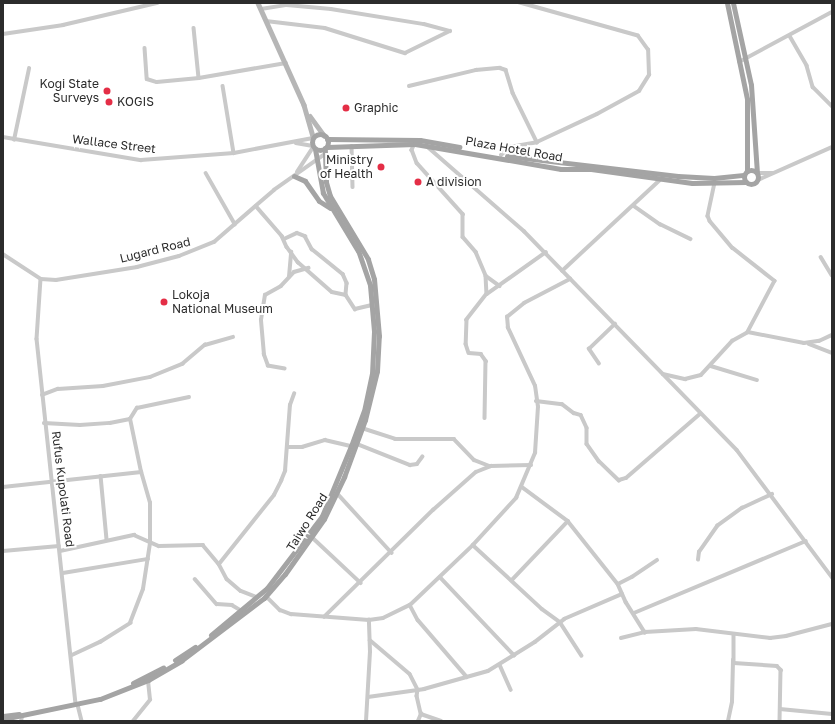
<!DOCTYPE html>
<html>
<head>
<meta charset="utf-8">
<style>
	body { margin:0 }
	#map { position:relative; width:835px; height:724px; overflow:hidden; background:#fff; font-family:"Golos Text",sans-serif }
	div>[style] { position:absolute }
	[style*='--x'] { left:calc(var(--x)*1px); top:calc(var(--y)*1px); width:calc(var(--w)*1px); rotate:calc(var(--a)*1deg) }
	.street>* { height:3.5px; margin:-1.75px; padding:0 1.75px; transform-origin:1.75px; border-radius:1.75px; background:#c9c9c9 }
	.secondary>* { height:4.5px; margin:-2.25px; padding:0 2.25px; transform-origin:2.25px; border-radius:2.25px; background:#b6b6b6 }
	.primary>* { height:5px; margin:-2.5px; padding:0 2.5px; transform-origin:2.5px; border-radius:2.5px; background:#a4a4a4 }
	.primary>.ring { margin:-2.5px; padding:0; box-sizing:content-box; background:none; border:5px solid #a4a4a4; border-radius:50% }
	.dots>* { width:11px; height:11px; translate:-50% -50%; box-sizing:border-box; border:2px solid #fff; border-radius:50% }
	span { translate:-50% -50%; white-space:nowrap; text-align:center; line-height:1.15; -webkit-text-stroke:4px #fff; paint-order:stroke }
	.poi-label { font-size:12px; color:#2c2c2c }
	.right { translate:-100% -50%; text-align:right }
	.left { translate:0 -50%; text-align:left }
	.street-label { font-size:12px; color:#2c2c2c }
	.frame { position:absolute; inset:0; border:4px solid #2c2c2c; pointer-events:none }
</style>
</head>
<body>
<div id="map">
	<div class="street">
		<i style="--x:261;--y:9;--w:26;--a:-9"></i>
		<i style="--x:287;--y:5;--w:44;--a:5.2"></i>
		<i style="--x:331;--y:9;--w:94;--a:9.2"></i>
		<i style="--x:424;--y:24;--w:27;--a:15"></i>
		<i style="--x:266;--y:21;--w:59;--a:6.8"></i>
		<i style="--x:325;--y:28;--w:84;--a:17.4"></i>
		<i style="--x:405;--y:53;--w:50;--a:-26.1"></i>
		<i style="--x:194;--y:28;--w:50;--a:84.3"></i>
		<i style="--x:3;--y:34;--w:61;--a:-8.5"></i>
		<i style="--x:63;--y:25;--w:97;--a:-13.2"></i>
		<i style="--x:790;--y:36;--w:34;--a:60"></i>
		<i style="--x:807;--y:66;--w:22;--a:74"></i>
		<i style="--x:813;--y:87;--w:27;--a:45"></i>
		<i style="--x:145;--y:48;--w:31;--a:86"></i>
		<i style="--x:147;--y:79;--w:10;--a:17"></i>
		<i style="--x:157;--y:82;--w:42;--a:-5.4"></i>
		<i style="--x:199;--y:78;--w:88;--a:-9.8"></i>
		<i style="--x:739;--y:62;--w:106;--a:-28.3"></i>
		<i style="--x:223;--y:86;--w:68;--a:80.7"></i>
		<i style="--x:409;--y:86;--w:69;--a:-13.4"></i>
		<i style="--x:476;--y:70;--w:24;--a:-5"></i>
		<i style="--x:500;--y:68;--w:6;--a:18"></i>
		<i style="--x:506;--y:70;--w:24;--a:73"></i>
		<i style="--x:513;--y:93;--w:55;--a:63.9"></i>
		<i style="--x:3;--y:137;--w:140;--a:9.5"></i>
		<i style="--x:141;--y:160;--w:93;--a:-4.3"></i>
		<i style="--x:234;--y:153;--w:80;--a:-10.8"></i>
		<i style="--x:14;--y:140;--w:73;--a:-78.1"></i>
		<i style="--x:296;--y:143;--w:17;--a:10"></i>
		<i style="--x:415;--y:144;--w:7;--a:117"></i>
		<i style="--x:412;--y:150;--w:14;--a:69"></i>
		<i style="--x:417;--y:163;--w:69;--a:48"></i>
		<i style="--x:463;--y:214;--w:23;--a:90"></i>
		<i style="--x:463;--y:237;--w:20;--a:49"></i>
		<i style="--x:476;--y:252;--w:26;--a:67"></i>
		<i style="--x:486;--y:276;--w:18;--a:87"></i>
		<i style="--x:487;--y:294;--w:33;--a:128"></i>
		<i style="--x:467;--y:320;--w:24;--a:92"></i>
		<i style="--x:466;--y:344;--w:9;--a:72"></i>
		<i style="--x:469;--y:353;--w:12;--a:5"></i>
		<i style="--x:481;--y:354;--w:9;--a:54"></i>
		<i style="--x:486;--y:361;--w:57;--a:91"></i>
		<i style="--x:352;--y:146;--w:41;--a:88.6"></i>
		<i style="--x:428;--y:147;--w:128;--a:41.2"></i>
		<i style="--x:524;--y:231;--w:305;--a:45.8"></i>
		<i style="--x:737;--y:450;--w:159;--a:53.2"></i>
		<i style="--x:501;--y:155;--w:12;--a:-42"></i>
		<i style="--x:510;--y:147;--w:27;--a:-10"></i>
		<i style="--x:537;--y:142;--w:66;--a:-25"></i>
		<i style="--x:597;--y:114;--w:48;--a:-28.7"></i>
		<i style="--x:639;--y:91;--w:19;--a:-58"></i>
		<i style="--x:649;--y:75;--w:25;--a:-92"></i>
		<i style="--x:648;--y:50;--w:17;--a:-126"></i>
		<i style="--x:638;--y:36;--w:123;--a:-164.4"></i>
		<i style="--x:297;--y:172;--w:30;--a:-57"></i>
		<i style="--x:206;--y:173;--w:59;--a:60.4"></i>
		<i style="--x:757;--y:173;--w:15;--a:0"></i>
		<i style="--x:758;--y:180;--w:81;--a:-24"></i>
		<i style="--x:715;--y:183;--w:34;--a:102"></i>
		<i style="--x:708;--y:216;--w:5;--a:68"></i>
		<i style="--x:710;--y:221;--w:35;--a:50"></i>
		<i style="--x:733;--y:248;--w:53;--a:38.2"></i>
		<i style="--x:775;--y:281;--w:58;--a:117.9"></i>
		<i style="--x:256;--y:206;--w:40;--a:49"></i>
		<i style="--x:282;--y:236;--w:12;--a:66"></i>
		<i style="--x:287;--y:247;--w:19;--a:54"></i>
		<i style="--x:298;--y:262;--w:45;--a:41.4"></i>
		<i style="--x:332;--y:292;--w:14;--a:12"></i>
		<i style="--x:634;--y:206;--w:32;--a:35"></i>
		<i style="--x:660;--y:224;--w:34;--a:26"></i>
		<i style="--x:284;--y:239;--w:14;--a:-25"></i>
		<i style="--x:297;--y:233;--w:9;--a:21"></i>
		<i style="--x:305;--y:236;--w:15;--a:62"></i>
		<i style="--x:312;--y:249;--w:40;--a:39"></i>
		<i style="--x:343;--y:274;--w:10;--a:66"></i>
		<i style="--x:347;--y:283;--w:12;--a:95"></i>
		<i style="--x:346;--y:295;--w:17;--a:57"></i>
		<i style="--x:355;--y:309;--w:17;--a:-13"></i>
		<i style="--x:3;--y:254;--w:45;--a:33.3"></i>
		<i style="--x:41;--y:279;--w:15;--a:4"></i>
		<i style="--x:56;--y:280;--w:82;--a:-9.1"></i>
		<i style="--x:137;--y:267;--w:43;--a:-14.7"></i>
		<i style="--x:179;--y:256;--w:38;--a:-22"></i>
		<i style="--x:214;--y:242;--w:79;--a:-40.9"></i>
		<i style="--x:274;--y:190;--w:62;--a:-35.2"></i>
		<i style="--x:821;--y:257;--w:21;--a:59"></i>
		<i style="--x:562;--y:271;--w:135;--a:-42.9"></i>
		<i style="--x:486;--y:276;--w:17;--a:36"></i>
		<i style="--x:289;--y:277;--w:25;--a:-85"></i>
		<i style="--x:41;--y:279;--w:60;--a:93.8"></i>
		<i style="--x:37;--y:339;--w:365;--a:83.9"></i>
		<i style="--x:487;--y:294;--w:72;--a:-35.4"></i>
		<i style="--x:809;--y:344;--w:25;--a:21"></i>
		<i style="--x:599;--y:364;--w:18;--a:-124"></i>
		<i style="--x:589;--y:349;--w:36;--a:-44"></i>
		<i style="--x:711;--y:366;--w:48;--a:16.9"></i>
		<i style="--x:285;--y:369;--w:17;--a:-170"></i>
		<i style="--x:268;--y:366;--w:12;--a:-110"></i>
		<i style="--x:264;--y:355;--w:35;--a:-95"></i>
		<i style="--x:261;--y:320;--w:25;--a:-81"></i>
		<i style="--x:265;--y:295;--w:18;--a:-29"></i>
		<i style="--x:281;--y:286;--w:19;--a:-47"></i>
		<i style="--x:294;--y:272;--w:15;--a:-16"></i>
		<i style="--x:663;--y:374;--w:23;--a:13"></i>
		<i style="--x:685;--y:379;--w:16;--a:-14"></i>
		<i style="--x:701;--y:375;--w:46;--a:-47.6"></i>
		<i style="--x:732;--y:341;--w:18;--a:-29"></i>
		<i style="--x:748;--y:332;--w:57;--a:11.1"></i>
		<i style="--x:804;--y:343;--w:15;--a:-8"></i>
		<i style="--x:819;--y:341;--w:14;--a:-25"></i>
		<i style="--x:42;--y:395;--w:17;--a:-21"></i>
		<i style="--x:58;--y:389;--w:45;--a:-3.8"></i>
		<i style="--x:103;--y:386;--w:48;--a:-10.8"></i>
		<i style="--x:150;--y:377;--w:35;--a:-22"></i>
		<i style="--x:182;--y:364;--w:30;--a:-40"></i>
		<i style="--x:205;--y:345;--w:29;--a:-16"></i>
		<i style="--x:536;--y:401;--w:26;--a:7"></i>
		<i style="--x:562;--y:404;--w:15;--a:37"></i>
		<i style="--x:574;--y:413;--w:7;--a:16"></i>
		<i style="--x:581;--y:415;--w:14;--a:65"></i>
		<i style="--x:587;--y:428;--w:16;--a:90"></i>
		<i style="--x:587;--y:444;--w:21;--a:55"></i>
		<i style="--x:599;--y:461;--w:28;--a:44"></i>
		<i style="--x:619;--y:480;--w:7;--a:-16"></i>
		<i style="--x:626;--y:478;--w:98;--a:-40.9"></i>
		<i style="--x:44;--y:423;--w:36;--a:3"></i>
		<i style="--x:80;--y:425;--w:30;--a:-4"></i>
		<i style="--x:110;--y:423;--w:20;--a:-11"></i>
		<i style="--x:130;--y:419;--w:13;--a:-58"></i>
		<i style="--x:137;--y:408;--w:53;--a:-11.9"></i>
		<i style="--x:362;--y:428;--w:35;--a:18"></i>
		<i style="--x:395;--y:439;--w:59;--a:0"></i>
		<i style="--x:454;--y:439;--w:29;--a:46"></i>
		<i style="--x:474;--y:460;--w:17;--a:21"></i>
		<i style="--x:357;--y:444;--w:57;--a:21.6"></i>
		<i style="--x:410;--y:465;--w:7;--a:-8"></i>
		<i style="--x:417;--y:464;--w:9;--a:-54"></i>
		<i style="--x:287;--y:447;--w:15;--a:0"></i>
		<i style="--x:302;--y:447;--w:24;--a:-17"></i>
		<i style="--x:325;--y:440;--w:27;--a:13"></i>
		<i style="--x:101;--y:476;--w:64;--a:84.6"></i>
		<i style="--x:3;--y:487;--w:139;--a:-6.2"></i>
		<i style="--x:522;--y:487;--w:57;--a:36.5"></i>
		<i style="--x:568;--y:521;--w:80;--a:51.6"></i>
		<i style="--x:618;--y:584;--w:20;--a:66"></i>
		<i style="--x:626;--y:602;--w:36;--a:58"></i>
		<i style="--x:337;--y:493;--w:81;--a:47.5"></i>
		<i style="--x:312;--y:537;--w:67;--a:43.2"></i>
		<i style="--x:473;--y:545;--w:94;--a:42.8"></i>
		<i style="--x:542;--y:609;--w:22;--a:36"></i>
		<i style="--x:560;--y:622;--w:40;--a:57.1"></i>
		<i style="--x:3;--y:551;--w:56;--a:-5.1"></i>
		<i style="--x:60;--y:551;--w:76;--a:-12.2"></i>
		<i style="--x:134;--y:535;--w:27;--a:24"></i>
		<i style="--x:159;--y:546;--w:44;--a:-1.3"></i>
		<i style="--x:203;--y:545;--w:25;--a:50"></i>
		<i style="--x:219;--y:564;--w:17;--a:62"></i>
		<i style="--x:227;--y:579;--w:18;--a:41"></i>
		<i style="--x:241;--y:591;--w:17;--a:21"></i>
		<i style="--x:698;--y:560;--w:8;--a:-83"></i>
		<i style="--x:699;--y:552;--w:32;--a:-55"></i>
		<i style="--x:717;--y:526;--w:31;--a:-36"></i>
		<i style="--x:742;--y:508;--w:33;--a:-25"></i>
		<i style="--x:219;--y:564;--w:88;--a:-51.4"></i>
		<i style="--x:274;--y:495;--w:16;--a:-63"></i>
		<i style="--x:281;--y:481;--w:11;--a:-68"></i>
		<i style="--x:285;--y:471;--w:66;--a:-85.7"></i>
		<i style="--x:290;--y:405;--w:12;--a:-70"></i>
		<i style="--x:63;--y:573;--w:86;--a:-9.4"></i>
		<i style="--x:440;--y:577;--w:108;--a:46.5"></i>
		<i style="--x:195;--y:579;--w:33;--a:49"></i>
		<i style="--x:217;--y:604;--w:15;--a:4"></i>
		<i style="--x:232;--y:605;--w:12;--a:31"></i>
		<i style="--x:512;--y:580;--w:81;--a:-46.5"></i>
		<i style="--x:618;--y:584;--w:16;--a:-27"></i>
		<i style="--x:632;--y:577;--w:30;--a:-34"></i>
		<i style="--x:266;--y:596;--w:20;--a:45"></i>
		<i style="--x:280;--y:610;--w:12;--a:20"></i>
		<i style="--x:291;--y:614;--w:78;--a:4.4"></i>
		<i style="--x:369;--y:620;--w:14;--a:-8"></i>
		<i style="--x:383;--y:618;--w:30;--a:-26"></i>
		<i style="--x:410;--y:605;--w:87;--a:-43.6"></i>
		<i style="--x:473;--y:545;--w:64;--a:-47.5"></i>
		<i style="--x:516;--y:498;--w:49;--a:-67.1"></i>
		<i style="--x:535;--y:453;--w:46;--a:-86.3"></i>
		<i style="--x:538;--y:407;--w:21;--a:-98"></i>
		<i style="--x:535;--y:386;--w:64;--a:-115"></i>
		<i style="--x:508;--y:328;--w:11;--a:-95"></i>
		<i style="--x:507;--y:317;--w:22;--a:-39"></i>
		<i style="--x:524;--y:303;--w:52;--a:-27.6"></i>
		<i style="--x:410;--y:605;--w:17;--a:62"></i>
		<i style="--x:418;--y:620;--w:75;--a:49.3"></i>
		<i style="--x:634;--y:613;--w:186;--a:-22.7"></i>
		<i style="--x:324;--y:617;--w:153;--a:-44.5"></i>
		<i style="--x:433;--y:510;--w:57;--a:-41.5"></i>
		<i style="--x:476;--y:472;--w:16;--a:-22"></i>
		<i style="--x:491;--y:466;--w:40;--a:-1.4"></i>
		<i style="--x:734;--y:634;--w:29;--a:90"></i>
		<i style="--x:734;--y:663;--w:43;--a:4"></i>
		<i style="--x:777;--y:666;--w:6;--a:45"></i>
		<i style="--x:781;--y:670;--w:51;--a:91.1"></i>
		<i style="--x:621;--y:638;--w:25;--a:-14"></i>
		<i style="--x:645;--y:632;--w:51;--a:-3.4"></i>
		<i style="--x:696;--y:629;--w:75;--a:6.9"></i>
		<i style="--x:770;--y:638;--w:16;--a:-7"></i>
		<i style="--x:786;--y:636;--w:48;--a:-14.6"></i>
		<i style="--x:370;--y:640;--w:52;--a:40.4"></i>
		<i style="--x:410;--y:674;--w:18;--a:63"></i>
		<i style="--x:418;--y:690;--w:6;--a:99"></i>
		<i style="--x:417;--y:696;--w:18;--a:77"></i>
		<i style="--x:72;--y:655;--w:31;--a:-25"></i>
		<i style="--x:100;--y:642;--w:36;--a:-32"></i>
		<i style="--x:130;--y:623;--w:36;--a:-69"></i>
		<i style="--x:143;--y:589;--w:47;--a:-81.3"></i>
		<i style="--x:150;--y:543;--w:40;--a:-90"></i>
		<i style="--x:150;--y:503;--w:32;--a:-106"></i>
		<i style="--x:141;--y:472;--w:54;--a:-101.7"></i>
		<i style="--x:500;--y:665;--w:27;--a:66"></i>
		<i style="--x:368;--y:697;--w:57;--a:-8.1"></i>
		<i style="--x:424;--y:689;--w:66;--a:-15.7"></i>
		<i style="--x:488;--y:671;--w:55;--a:-31.7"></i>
		<i style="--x:535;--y:642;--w:37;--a:-38"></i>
		<i style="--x:564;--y:619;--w:63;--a:-23.3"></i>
		<i style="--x:78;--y:705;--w:16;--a:76"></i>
		<i style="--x:780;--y:709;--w:52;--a:5.5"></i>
		<i style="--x:21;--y:721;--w:4;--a:-76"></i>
		<i style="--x:133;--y:721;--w:27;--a:-51"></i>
		<i style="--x:150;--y:700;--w:20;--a:-96"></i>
		<i style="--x:366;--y:721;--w:69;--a:-86.7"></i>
		<i style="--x:370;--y:652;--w:32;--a:-92"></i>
		<i style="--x:418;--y:721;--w:8;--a:-67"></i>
		<i style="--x:421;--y:714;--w:21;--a:19"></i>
		<i style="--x:728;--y:721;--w:19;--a:-78"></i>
		<i style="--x:732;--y:702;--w:42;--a:-88.6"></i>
	</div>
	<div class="secondary">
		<i style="--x:258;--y:3;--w:112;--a:65.7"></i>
		<i style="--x:304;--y:105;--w:33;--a:74"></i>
		<i style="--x:310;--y:116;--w:24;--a:54"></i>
	</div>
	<div class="primary">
		<i style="--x:727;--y:3;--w:98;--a:78.2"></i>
		<i style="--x:747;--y:99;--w:72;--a:90"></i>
		<i style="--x:733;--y:3;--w:84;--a:77.6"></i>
		<i style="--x:751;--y:85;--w:87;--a:86.1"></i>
		<i class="ring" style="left:312px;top:134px;width:11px;height:11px"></i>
		<i style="--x:327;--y:139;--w:93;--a:0.6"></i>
		<i style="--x:420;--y:140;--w:40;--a:10"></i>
		<i style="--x:327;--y:147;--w:88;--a:-2"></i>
		<i style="--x:415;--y:144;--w:148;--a:9.7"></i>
		<i style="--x:561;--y:169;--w:30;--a:0"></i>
		<i style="--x:591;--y:169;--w:102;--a:7.9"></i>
		<i style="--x:692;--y:183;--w:54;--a:-1.1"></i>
		<i style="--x:507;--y:156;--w:172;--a:6.7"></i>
		<i style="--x:678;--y:176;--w:36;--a:3"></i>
		<i style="--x:714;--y:178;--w:30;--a:-6"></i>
		<i class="ring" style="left:744px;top:170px;width:9px;height:9px"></i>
		<i style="--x:294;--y:176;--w:12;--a:24"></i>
		<i style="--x:305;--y:181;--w:24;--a:55"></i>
		<i style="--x:319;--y:201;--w:13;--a:32"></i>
		<i style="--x:211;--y:635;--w:73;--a:-40"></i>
		<i style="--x:267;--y:588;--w:91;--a:-52.6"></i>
		<i style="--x:322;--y:516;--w:76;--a:-67.5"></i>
		<i style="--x:351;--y:446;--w:37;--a:-70"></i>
		<i style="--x:364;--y:411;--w:38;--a:-78"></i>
		<i style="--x:372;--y:374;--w:43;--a:-87.3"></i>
		<i style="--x:374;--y:331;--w:46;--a:-95"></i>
		<i style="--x:370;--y:285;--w:36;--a:-109"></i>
		<i style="--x:358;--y:251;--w:68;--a:-121.1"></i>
		<i style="--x:323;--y:193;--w:45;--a:-100.3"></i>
		<i style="--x:175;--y:660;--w:24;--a:-33"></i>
		<i style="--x:133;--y:683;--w:34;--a:-27"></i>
		<i style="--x:3;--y:716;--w:16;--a:-7"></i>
		<i style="--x:3;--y:719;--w:99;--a:-11.7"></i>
		<i style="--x:100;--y:699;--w:52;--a:-21.6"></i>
		<i style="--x:148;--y:680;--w:39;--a:-30"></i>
		<i style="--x:182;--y:660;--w:103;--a:-37.1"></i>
		<i style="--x:264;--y:598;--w:32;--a:-49"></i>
		<i style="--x:285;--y:574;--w:67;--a:-54.7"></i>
		<i style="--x:324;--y:519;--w:47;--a:-64.5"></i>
		<i style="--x:344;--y:477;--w:61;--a:-69.8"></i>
		<i style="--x:365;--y:420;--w:50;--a:-76.2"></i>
		<i style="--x:377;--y:371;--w:35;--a:-87"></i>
		<i style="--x:379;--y:336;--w:57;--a:-95"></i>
		<i style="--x:374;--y:279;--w:21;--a:-107"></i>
		<i style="--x:368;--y:259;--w:74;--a:-121.1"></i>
		<i style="--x:330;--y:196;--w:15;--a:-106"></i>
		<i style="--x:326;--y:182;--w:34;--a:-92"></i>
	</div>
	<div class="dots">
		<i style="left:107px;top:91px;background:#e42e46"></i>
		<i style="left:109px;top:102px;background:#e42e46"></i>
		<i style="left:346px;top:108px;background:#e42e46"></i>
		<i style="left:381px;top:167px;background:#e42e46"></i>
		<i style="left:418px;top:182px;background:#e42e46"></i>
		<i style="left:164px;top:302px;background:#e42e46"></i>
	</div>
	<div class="poi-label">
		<span class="right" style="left:99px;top:91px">Kogi State<br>Surveys</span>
		<span class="left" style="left:117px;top:102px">KOGIS</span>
		<span class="left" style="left:354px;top:108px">Graphic</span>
		<span class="right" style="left:373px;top:167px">Ministry<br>of Health</span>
		<span class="left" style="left:426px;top:182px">A division</span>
		<span class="left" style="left:172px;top:302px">Lokoja<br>National Museum</span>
	</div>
	<div class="street-label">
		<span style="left:114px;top:144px;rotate:7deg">Wallace Street</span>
		<span style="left:514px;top:149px;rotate:10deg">Plaza Hotel Road</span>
		<span style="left:155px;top:250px;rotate:-14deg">Lugard Road</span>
		<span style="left:63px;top:489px;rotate:83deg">Rufus Kupolati Road</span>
		<span style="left:307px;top:522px;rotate:-58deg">Taiwo Road</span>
	</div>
	<div class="frame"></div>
</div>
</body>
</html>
